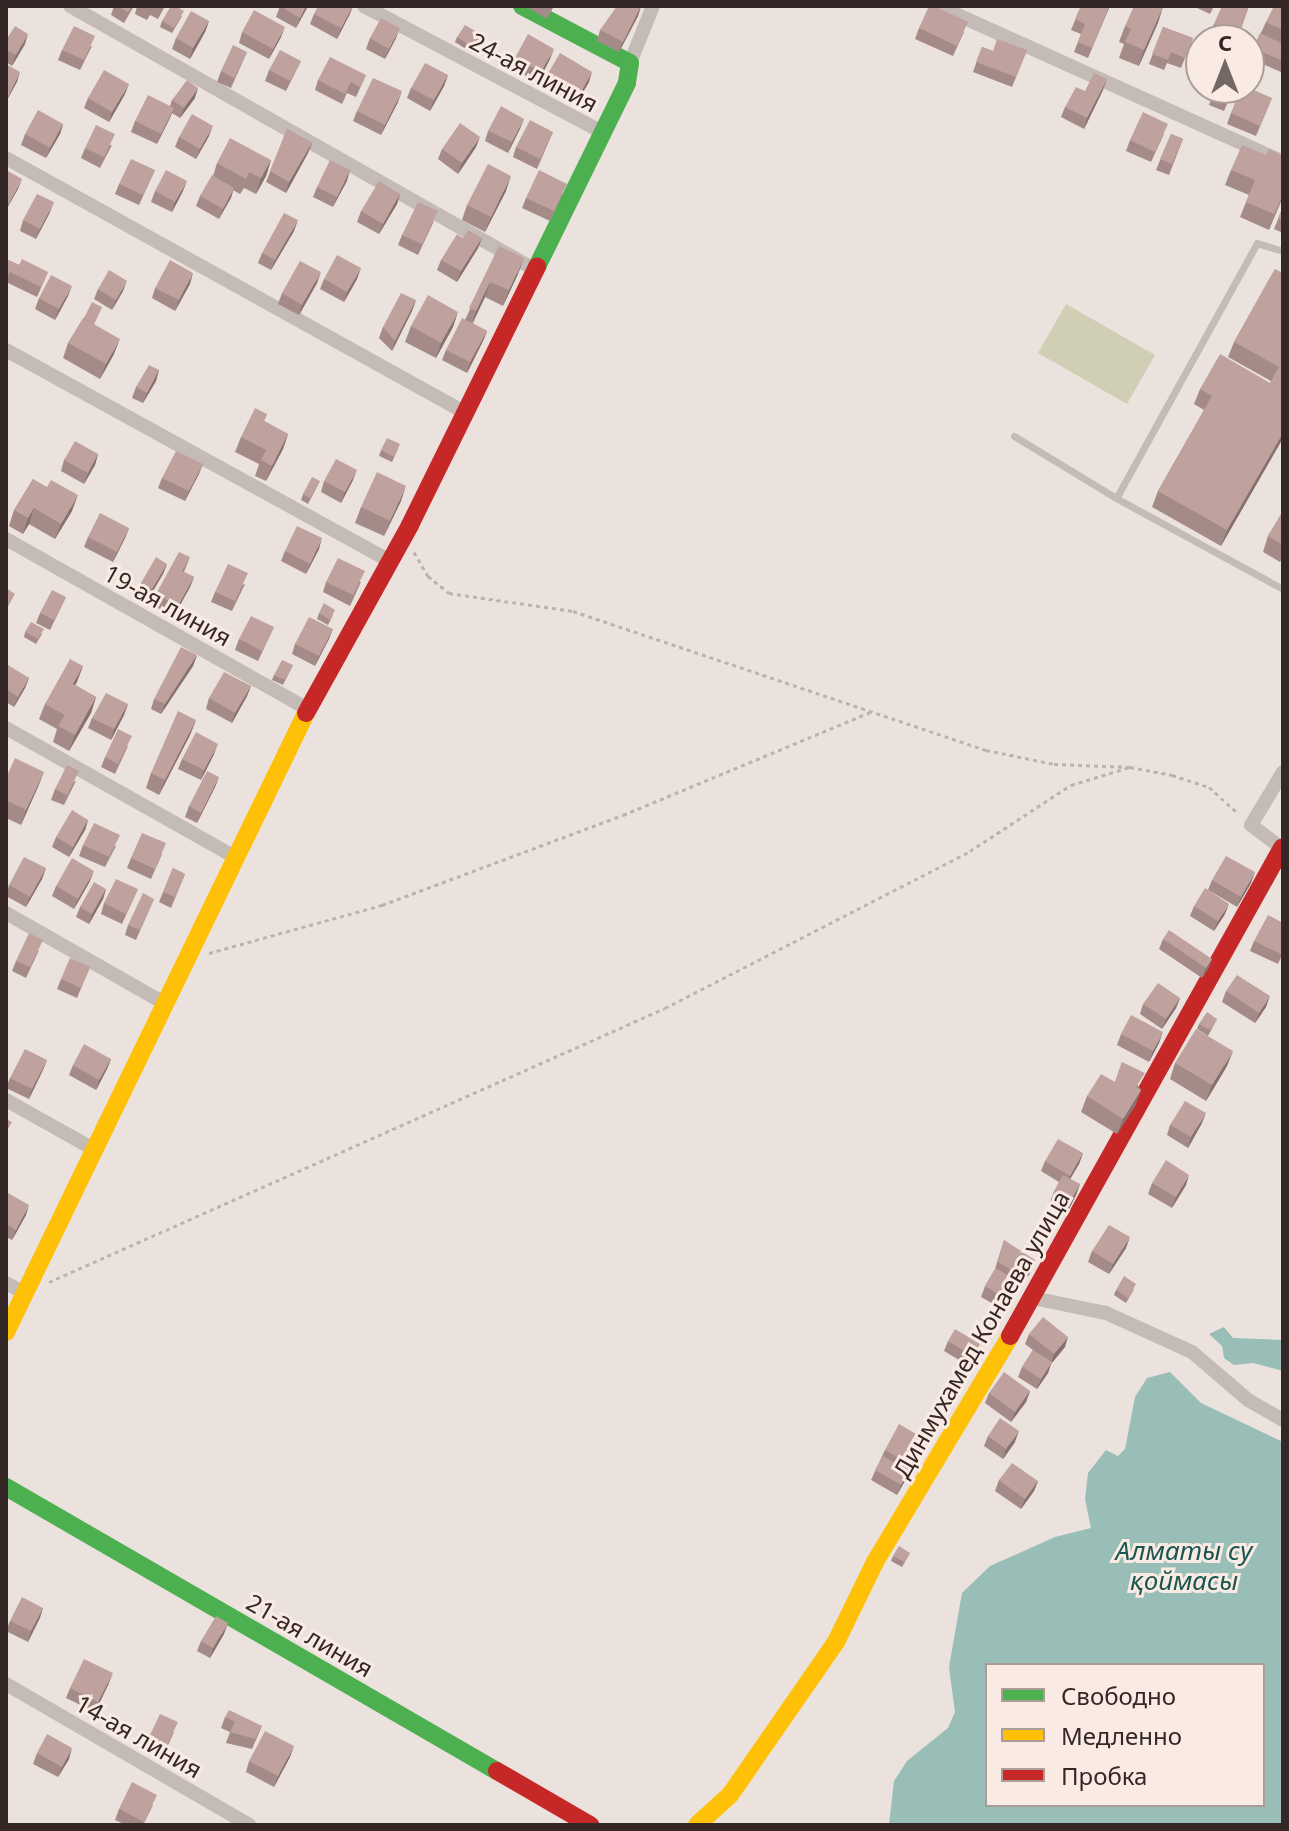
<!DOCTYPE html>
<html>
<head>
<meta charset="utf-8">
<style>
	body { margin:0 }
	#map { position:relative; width:1289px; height:1831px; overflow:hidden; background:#ebe2dd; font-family:"Noto Sans",sans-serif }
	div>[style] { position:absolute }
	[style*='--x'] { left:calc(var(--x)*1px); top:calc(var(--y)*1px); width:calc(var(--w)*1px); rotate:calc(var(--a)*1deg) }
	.green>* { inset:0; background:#d0cfb6 }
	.water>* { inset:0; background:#98beb7 }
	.path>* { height:3px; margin-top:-1.5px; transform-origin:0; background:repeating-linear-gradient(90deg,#bcb3af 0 4px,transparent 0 8px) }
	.lane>* { height:7px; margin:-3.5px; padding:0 3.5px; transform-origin:3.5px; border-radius:3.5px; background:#c4bab6 }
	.street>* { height:14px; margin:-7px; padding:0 7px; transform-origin:7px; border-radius:7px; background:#c4bab6 }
	.fast>* { height:18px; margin:-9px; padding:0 9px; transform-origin:9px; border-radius:9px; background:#4caf50 }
	.slow>* { height:18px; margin:-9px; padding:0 9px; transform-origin:9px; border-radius:9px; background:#ffc107 }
	.jam>* { height:18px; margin:-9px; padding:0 9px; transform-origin:9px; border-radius:9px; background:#c62828 }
	.wall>* { inset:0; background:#a48b88 }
	.shaded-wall>* { inset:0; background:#86716f }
	.building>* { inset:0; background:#bfa29e }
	span { translate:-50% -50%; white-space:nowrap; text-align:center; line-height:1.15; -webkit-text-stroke:6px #f9ebe3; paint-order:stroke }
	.street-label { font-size:24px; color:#342725 }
	.water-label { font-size:26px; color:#1a5650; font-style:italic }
	.frame { position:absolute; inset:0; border:8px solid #342725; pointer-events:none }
	.legend { position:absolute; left:985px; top:1663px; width:280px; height:144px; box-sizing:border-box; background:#f9ebe3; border:2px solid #aa9d97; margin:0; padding:10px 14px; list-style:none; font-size:24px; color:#342725 }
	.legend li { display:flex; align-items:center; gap:16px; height:40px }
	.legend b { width:40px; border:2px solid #aa9d97 }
	.north { position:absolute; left:1185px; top:24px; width:80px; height:80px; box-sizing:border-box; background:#f9ebe3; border:2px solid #aa9d97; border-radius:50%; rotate:0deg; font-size:22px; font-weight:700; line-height:32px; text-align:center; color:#342725 }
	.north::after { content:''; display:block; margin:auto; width:28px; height:36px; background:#746865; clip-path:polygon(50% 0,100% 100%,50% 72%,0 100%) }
</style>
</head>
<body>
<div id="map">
	<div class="green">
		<i style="clip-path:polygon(1066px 304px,1155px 355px,1127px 404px,1038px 353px)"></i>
	</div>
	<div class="water">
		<i style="clip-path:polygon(1224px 1327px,1233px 1338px,1283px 1340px,1283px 1371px,1253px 1363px,1234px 1365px,1224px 1358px,1222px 1346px,1209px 1334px)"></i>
		<i style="clip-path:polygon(evenodd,1170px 1372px,1201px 1403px,1283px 1442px,1283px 1825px,889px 1825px,894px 1781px,907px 1761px,948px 1728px,955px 1712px,949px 1667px,962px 1593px,990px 1566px,1055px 1537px,1091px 1528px,1085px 1499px,1088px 1473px,1106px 1450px,1118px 1456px,1125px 1449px,1135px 1397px,1147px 1378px,1170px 1372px,987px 1665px,1263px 1665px,1263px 1805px,987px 1805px,987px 1665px)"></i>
	</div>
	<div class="path">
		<i style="--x:414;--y:552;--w:28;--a:60"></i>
		<i style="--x:428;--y:576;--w:27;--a:39"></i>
		<i style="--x:449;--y:593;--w:125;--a:8.3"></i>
		<i style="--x:573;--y:611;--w:436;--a:18.6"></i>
		<i style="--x:986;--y:750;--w:69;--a:11.6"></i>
		<i style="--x:1054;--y:764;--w:76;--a:2.3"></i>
		<i style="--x:1130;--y:767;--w:43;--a:10.8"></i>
		<i style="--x:1172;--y:775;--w:39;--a:18"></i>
		<i style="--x:1209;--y:787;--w:40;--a:42"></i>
		<i style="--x:209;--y:953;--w:180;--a:-15.5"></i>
		<i style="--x:382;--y:905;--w:257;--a:-20.5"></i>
		<i style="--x:623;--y:815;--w:271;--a:-22.6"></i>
		<i style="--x:49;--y:1282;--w:674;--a:-23.98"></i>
		<i style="--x:665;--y:1008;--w:343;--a:-27.2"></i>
		<i style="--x:970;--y:851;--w:121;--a:-33.2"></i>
		<i style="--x:1071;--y:785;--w:62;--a:-17"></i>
	</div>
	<div class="lane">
		<i style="--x:1283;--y:251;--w:27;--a:-163"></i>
		<i style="--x:1257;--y:243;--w:291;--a:118.9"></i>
		<i style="--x:1116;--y:498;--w:190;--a:28.6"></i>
		<i style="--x:1014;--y:436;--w:119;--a:31.3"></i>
	</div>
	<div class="street">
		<i style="--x:70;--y:6;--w:531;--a:29.56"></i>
		<i style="--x:364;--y:6;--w:267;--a:27.9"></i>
		<i style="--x:938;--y:6;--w:379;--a:24.3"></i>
		<i style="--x:630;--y:63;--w:61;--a:-68"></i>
		<i style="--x:6;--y:158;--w:526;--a:29"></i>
		<i style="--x:6;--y:350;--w:438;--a:28.8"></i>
		<i style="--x:6;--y:539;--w:347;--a:29.4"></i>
		<i style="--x:6;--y:728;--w:263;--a:29.4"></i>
		<i style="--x:1283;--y:772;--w:62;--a:121.1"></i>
		<i style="--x:1251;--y:825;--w:40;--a:37"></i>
		<i style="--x:6;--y:913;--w:182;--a:29.7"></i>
		<i style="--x:6;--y:1100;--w:102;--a:29.3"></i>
		<i style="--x:6;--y:1283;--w:21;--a:29"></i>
		<i style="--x:1033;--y:1298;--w:75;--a:11.6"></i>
		<i style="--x:1106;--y:1313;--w:94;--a:24.4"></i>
		<i style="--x:1192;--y:1352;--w:74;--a:40.6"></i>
		<i style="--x:1248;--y:1400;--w:40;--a:29.7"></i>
		<i style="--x:6;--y:1684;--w:281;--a:30.1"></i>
	</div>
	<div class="fast">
		<i style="--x:522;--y:6;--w:122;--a:27.8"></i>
		<i style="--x:630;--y:63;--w:20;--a:99"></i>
		<i style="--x:627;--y:83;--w:205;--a:116.1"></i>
		<i style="--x:6;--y:1487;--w:567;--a:30.05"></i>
	</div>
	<div class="slow">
		<i style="--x:6;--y:1332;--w:688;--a:-64.14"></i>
		<i style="--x:697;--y:1825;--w:45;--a:-42.3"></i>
		<i style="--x:730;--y:1795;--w:186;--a:-55.3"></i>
		<i style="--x:836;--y:1642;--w:89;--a:-64"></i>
		<i style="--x:875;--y:1562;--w:263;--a:-59.1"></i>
	</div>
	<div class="jam">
		<i style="--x:306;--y:713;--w:215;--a:-61"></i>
		<i style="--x:410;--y:525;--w:288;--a:-63.8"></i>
		<i style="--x:1010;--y:1336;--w:559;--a:-60.87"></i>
		<i style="--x:497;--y:1771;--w:108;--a:30.1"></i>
	</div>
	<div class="wall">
		<i style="clip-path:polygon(114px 6px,134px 6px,124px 23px,111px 15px)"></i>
		<i style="clip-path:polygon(137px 6px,165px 6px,158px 19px,150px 15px,147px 20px,135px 14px)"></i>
		<i style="clip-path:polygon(280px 6px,308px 6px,296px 28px,276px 17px)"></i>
		<i style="clip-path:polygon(353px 6px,337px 39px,310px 24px,314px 14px)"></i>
		<i style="clip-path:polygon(525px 6px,554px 6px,547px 19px)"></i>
		<i style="clip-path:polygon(641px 6px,638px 16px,619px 52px,597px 41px,600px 30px)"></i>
		<i style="clip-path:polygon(1081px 6px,1110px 6px,1088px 58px,1074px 52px,1081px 34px,1071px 30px)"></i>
		<i style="clip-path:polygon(1193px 6px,1214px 6px,1210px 14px)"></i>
		<i style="clip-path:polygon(1249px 6px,1237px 40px,1208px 39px,1214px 24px)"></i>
		<i style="clip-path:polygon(1283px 6px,1283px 68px,1281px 72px,1249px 58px,1266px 22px)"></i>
		<i style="clip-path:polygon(1163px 7px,1139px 66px,1119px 58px,1124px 44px,1119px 42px,1125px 26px)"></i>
		<i style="clip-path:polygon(182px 16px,172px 33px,160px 27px,162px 21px)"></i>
		<i style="clip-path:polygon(209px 21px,205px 32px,190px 59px,172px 49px,176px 38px)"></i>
		<i style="clip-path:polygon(1163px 27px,1193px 38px,1181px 68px,1167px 63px,1164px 70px,1149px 64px)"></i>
		<i style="clip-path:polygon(919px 28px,964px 32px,953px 56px,915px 39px)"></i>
		<i style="clip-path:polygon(242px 32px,281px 37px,269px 59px,239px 43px)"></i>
		<i style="clip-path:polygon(482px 35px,472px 53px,455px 42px,457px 37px)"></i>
		<i style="clip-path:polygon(370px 38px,396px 38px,385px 59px,366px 49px)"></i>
		<i style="clip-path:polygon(6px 40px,25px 44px,12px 66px,6px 62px)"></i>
		<i style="clip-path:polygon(92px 46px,80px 70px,58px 60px,62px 50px)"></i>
		<i style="clip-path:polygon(982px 47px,993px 51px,1027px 50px,1012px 87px,973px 72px)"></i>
		<i style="clip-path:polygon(247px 52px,231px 88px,217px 82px,221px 71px)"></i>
		<i style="clip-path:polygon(515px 58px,550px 59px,538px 82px,511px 68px)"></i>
		<i style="clip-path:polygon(301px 61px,286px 91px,265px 81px,269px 70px)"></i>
		<i style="clip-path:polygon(1201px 63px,1201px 88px,1234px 88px,1224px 111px,1209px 105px,1213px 94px,1192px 85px)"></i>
		<i style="clip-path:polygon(366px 75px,356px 97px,347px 93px,342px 104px,315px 90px,318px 80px)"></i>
		<i style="clip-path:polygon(448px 75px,444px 86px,430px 111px,407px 98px,411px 88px)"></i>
		<i style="clip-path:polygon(547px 75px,589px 82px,576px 104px,543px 85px)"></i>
		<i style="clip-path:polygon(1103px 90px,1084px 129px,1061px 117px,1065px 107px)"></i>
		<i style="clip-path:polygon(125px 94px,109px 122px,84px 108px,88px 98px)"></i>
		<i style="clip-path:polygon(195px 98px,180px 118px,172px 113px,157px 144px,131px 132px,135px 121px,170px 106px,172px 100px)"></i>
		<i style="clip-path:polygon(1272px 98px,1256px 136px,1227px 124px,1231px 113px)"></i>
		<i style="clip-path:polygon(398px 102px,381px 135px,353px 121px,357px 111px)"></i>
		<i style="clip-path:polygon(524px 119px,508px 153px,485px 141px,488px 131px)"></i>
		<i style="clip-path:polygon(63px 124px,60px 134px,46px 158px,21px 145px,25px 134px)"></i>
		<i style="clip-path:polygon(287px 129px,312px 143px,308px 153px,286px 193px,266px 182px)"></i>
		<i style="clip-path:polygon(553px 132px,537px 169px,513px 157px,516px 147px)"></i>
		<i style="clip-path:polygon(1164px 134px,1151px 162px,1126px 151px,1130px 140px)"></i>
		<i style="clip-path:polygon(1171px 134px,1183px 139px,1169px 175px,1156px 170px)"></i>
		<i style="clip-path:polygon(209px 136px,196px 159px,175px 147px,179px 137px)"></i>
		<i style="clip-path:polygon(112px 145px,100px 168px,81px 158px,85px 148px)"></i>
		<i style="clip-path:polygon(476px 147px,458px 174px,438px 159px,442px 149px)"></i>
		<i style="clip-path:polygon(1266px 155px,1283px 197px,1269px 230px,1240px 217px,1249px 195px,1225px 185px,1231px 170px)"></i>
		<i style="clip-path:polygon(271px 160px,266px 176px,256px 194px,244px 188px,240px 194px,233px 190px,219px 219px,196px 206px,200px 196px,213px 176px,217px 163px)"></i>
		<i style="clip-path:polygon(155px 170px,139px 205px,115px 194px,119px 184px)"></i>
		<i style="clip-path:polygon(350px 170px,333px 207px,313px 197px,317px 187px)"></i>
		<i style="clip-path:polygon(155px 191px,183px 191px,172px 212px,151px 202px)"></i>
		<i style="clip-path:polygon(506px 191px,485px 232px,462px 220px,467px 205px)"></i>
		<i style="clip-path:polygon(400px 194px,397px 204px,379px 234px,357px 222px,361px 211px)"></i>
		<i style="clip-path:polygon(563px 194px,550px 221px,522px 208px,526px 198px)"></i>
		<i style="clip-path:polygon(1283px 207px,1283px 233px,1274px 229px)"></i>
		<i style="clip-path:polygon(50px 212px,36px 239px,20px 231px,23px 220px)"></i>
		<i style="clip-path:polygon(434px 221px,418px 255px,398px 245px,402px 235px)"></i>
		<i style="clip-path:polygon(294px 231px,271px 270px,258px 263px,262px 253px)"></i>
		<i style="clip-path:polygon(463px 238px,482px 238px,478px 248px,457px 282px,437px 270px,441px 260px)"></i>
		<i style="clip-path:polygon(499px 246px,518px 274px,503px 306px,485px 297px,472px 323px,487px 331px,483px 341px,467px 373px,442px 360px,446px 350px,465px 320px)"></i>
		<i style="clip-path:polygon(6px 259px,19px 265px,48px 272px,37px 297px,6px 282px)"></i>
		<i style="clip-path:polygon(1275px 269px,1283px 438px,1221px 546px,1152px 507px,1158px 491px,1204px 410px,1194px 404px,1200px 389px,1270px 383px,1271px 381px,1228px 357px,1234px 342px)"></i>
		<i style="clip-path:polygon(324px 279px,357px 279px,344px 302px,320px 289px)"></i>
		<i style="clip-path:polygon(317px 283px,299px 315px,278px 304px,282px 293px)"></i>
		<i style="clip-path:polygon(190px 284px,175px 311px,152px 298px,155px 288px)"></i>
		<i style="clip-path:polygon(98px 289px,123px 291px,112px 310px,94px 299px)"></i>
		<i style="clip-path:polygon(68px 296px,55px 320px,35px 309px,39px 298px)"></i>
		<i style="clip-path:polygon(416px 300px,412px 311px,392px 351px,379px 338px,383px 327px)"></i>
		<i style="clip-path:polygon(102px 307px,94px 324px,114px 354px,100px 379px,63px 358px,68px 343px,84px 318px)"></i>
		<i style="clip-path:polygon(411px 326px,453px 327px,436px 358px,405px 342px)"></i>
		<i style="clip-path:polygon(159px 370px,156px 381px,143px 403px,132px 398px,136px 387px)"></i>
		<i style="clip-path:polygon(267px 414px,264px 421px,288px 434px,283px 449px,266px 481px,255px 476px,259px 464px,235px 452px,241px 437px)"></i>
		<i style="clip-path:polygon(398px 449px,392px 462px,379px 456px,381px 450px)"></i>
		<i style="clip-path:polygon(98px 454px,95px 465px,84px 484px,61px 471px,64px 460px)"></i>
		<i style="clip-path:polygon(203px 464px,185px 501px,158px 488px,162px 478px)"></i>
		<i style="clip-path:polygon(33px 479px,72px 511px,55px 539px,29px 524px,23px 534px,9px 526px,14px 510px)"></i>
		<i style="clip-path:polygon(353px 480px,341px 503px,321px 492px,324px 481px)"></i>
		<i style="clip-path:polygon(320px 481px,308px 504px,301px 500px,303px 494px)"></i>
		<i style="clip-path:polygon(401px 501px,384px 536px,355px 523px,361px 507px)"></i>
		<i style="clip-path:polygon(1283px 511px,1283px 556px,1280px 562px,1263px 552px,1268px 536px)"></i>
		<i style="clip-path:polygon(129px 528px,125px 538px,113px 562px,84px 547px,88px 537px)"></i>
		<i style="clip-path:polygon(319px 549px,306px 574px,281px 561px,285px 551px)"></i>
		<i style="clip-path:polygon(190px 557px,184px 572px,194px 577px,190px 587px,174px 616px,152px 605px,156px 594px)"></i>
		<i style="clip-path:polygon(167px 564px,163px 574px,148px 599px,137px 593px,141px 583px)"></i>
		<i style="clip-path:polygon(326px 582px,361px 582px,350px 606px,323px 592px)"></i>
		<i style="clip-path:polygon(245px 584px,232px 611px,211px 602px,215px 592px)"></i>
		<i style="clip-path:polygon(66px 597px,50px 630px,36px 623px,40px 613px)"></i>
		<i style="clip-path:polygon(319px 613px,333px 615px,328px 625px,317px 619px)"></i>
		<i style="clip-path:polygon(274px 627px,258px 661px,235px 650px,239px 639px)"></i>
		<i style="clip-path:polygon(333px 629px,315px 666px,292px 654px,295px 644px)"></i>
		<i style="clip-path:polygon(25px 632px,42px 634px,36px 644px,24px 637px)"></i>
		<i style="clip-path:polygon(197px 655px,193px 666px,161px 714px,151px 709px,154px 699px)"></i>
		<i style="clip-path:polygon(293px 665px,283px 685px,272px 680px,274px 675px)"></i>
		<i style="clip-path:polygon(83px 666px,75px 685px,96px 697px,91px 713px,69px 751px,53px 742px,57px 729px,39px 719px,45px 704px)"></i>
		<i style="clip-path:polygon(6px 667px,29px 678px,25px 688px,14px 707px,6px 702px)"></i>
		<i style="clip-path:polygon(251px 686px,247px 696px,232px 723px,206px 709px,209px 698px)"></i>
		<i style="clip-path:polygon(128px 704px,124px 715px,111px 740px,88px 728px,92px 718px)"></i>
		<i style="clip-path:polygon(196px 720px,190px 735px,159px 795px,146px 788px,151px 773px)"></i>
		<i style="clip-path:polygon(128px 746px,115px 774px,101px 767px,105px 757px)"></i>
		<i style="clip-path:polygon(214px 754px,201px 780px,178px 769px,182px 759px)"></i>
		<i style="clip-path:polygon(44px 772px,21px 825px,6px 818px,6px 778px)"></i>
		<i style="clip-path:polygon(219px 777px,215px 787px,197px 823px,185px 817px,189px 806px)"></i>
		<i style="clip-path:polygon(76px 781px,64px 805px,51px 800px,55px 789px)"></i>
		<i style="clip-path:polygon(88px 820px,85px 830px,69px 857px,52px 847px,56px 837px)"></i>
		<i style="clip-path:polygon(83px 845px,116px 846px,105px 867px,79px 856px)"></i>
		<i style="clip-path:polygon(162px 854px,151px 879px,127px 868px,131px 858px)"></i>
		<i style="clip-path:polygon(46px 868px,42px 879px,26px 907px,6px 896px,9px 885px)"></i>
		<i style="clip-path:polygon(173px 868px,185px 874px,171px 908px,159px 902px)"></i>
		<i style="clip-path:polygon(1212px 880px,1251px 883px,1237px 907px,1208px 890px)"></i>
		<i style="clip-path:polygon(90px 881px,74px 909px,52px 896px,56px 886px)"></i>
		<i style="clip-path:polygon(106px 889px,103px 899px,89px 924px,76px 917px,80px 907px)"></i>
		<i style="clip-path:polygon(138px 889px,122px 924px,101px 914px,104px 903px)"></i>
		<i style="clip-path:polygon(154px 899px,136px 940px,125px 935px,128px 925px)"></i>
		<i style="clip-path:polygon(1194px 906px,1225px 914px,1214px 931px,1190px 916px)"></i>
		<i style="clip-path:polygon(1283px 923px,1283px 953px,1278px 964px,1250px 951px,1254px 941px)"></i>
		<i style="clip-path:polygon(1163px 939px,1212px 959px,1208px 969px,1202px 978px,1159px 949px)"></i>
		<i style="clip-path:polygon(39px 950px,26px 978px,12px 971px,16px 961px)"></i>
		<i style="clip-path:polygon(90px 967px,77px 998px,57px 989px,61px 979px)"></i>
		<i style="clip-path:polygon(1226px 991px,1266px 1007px,1255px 1023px,1222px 1002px)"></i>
		<i style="clip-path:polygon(1180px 998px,1176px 1008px,1162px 1029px,1140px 1014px,1143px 1004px)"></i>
		<i style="clip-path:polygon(1217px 1019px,1208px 1036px,1197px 1029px,1199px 1024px)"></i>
		<i style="clip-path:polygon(1121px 1034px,1159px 1043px,1149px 1062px,1117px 1045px)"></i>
		<i style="clip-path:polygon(111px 1059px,107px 1069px,96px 1090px,69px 1075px,73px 1065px)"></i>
		<i style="clip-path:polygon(47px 1060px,29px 1099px,6px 1088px,10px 1078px)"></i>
		<i style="clip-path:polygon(1122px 1062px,1141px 1090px,1135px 1106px,1117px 1134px,1081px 1112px,1087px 1096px,1115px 1082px)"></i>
		<i style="clip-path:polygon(1175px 1063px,1227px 1066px,1206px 1101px,1170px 1079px)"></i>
		<i style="clip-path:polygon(1202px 1123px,1188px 1148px,1167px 1135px,1170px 1125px)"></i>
		<i style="clip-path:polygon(1083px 1153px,1079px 1164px,1070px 1179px,1080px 1184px,1076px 1195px,1067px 1213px,1049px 1203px,1059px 1182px,1041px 1171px,1045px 1161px)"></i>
		<i style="clip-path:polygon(1152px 1183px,1186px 1185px,1172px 1208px,1148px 1194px)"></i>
		<i style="clip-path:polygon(6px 1196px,26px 1215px,12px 1240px,6px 1237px)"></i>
		<i style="clip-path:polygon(1004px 1240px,1032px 1270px,1020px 1288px,1017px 1286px,1004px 1310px,981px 1297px,985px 1286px,995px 1269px)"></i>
		<i style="clip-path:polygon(1126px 1248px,1109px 1274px,1088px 1262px,1092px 1251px)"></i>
		<i style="clip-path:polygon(1134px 1289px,1126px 1303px,1114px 1295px,1116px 1290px)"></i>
		<i style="clip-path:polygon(1029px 1334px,1065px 1347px,1051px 1364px,1048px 1373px,1037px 1389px,1018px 1377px,1022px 1367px,1033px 1350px,1025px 1344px)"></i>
		<i style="clip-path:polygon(948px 1341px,976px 1354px,969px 1366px,944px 1351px)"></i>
		<i style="clip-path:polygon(1030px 1391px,1026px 1402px,1011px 1422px,985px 1403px,989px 1393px)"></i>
		<i style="clip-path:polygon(988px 1436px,1015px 1442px,1003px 1459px,984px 1446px)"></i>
		<i style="clip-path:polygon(928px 1441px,924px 1451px,910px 1477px,907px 1475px,897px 1495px,871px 1480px,885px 1450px)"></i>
		<i style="clip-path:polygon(999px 1480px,1038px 1481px,1034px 1491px,1021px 1509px,995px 1491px)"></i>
		<i style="clip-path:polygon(910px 1553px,902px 1567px,891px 1561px,893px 1556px)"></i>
		<i style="clip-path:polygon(43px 1608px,28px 1642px,6px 1631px,10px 1621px)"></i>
		<i style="clip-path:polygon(224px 1634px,210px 1658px,197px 1651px,201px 1641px)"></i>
		<i style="clip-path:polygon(109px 1683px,95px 1712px,66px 1698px,70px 1688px)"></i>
		<i style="clip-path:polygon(225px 1717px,262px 1726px,252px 1749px,226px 1743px,230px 1732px,221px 1728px)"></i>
		<i style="clip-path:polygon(174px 1732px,163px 1756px,145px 1747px,149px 1737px)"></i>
		<i style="clip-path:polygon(37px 1753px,69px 1759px,58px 1777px,33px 1764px)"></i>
		<i style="clip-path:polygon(290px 1757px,274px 1787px,246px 1772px,249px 1761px)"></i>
		<i style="clip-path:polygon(153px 1805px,143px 1825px,126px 1825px,115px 1820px,119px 1809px)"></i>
	</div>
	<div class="shaded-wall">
		<i style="clip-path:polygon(306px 6px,308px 6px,296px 28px,300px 18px)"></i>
		<i style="clip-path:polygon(353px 6px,350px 14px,337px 39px,341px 28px)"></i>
		<i style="clip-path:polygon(641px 6px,638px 16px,619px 52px,623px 42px)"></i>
		<i style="clip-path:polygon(1163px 7px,1158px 23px,1139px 66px,1144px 50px)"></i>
		<i style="clip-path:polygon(209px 21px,205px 32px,190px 59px,193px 48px)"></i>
		<i style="clip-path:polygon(285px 27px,281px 37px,269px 59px,273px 49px)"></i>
		<i style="clip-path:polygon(400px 28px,396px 38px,385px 59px,389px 49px)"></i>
		<i style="clip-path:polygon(28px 34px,25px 44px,12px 66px,16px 55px)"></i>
		<i style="clip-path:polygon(554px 49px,550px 59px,538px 82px,541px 72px)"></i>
		<i style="clip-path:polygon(20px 72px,17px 82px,6px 102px,9px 94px)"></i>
		<i style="clip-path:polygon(592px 72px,589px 82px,576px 104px,580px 94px)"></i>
		<i style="clip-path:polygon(448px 75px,444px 86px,430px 111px,434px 100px)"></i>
		<i style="clip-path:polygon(1107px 79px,1103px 90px,1084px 129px,1087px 118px)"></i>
		<i style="clip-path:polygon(129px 84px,125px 94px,109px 122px,112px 112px)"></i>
		<i style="clip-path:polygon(198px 88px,195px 98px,180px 118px,184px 108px)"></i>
		<i style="clip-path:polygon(402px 91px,398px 102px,381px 135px,385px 125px)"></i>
		<i style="clip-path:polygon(174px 108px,170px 118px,157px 144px,161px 134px)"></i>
		<i style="clip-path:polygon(524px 119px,520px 129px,508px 153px,512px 142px)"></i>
		<i style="clip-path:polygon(63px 124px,60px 134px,46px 158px,50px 148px)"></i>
		<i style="clip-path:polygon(213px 126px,209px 136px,196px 159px,200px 149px)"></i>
		<i style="clip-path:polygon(480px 137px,476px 147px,458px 174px,462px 163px)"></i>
		<i style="clip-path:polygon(312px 143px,308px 153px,286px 193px,289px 182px)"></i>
		<i style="clip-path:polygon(271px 160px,266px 176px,256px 194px,261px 178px)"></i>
		<i style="clip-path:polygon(350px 170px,347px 181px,333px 207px,337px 197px)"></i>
		<i style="clip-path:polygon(511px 176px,506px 191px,485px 232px,491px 217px)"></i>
		<i style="clip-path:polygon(22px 179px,18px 189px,6px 210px,6px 208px)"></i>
		<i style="clip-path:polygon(187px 181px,183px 191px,172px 212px,175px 202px)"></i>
		<i style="clip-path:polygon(234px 188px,231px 198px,219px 219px,223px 209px)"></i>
		<i style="clip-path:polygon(400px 194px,397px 204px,379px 234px,383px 224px)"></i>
		<i style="clip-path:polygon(54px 202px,50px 212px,36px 239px,40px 229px)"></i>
		<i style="clip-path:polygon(298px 220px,294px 231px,271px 270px,275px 260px)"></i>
		<i style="clip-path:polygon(482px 238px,478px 248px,457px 282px,461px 271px)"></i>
		<i style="clip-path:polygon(524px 258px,518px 274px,503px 306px,509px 290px)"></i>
		<i style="clip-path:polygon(361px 268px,357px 279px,344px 302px,347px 292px)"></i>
		<i style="clip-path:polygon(321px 272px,317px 283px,299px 315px,302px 305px)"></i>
		<i style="clip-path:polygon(193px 273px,190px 284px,175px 311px,179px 300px)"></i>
		<i style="clip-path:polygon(127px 281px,123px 291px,112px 310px,116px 300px)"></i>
		<i style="clip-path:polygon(490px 282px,485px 297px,471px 327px,476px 311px)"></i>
		<i style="clip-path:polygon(72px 286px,68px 296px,55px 320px,59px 309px)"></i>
		<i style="clip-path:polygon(416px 300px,412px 311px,392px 351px,395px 341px)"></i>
		<i style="clip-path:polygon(458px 312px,453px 327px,436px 358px,441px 343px)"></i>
		<i style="clip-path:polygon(487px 331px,483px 341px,467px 373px,470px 362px)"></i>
		<i style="clip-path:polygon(120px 339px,114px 354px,100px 379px,106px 364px)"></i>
		<i style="clip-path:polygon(159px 370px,156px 381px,143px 403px,147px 393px)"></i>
		<i style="clip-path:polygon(1283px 433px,1283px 438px,1221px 546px,1227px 530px)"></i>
		<i style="clip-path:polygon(288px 434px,283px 449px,266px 481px,272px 466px)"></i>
		<i style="clip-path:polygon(98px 454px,95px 465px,84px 484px,88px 473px)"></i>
		<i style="clip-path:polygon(203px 464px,199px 474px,185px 501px,189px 491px)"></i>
		<i style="clip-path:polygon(357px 470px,353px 480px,341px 503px,345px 492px)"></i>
		<i style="clip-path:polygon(406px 486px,401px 501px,384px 536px,390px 521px)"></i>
		<i style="clip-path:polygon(78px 495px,72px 511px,55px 539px,61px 524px)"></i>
		<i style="clip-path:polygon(34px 508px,29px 524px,23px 534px,28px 518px)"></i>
		<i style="clip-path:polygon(129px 528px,125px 538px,113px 562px,117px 552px)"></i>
		<i style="clip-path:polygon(322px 538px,319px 549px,306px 574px,310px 564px)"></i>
		<i style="clip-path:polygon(167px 564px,163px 574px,148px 599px,152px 589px)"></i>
		<i style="clip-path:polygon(194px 577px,190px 587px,174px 616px,178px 606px)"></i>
		<i style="clip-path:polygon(333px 629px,329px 639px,315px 666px,319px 656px)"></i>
		<i style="clip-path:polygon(197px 655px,193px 666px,161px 714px,165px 704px)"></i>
		<i style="clip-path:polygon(83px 666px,77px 682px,67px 699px,73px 684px)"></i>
		<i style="clip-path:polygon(29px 678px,25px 688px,14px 707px,18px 697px)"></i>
		<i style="clip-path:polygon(251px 686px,247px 696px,232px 723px,235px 713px)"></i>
		<i style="clip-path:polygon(96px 697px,91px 713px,69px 751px,75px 735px)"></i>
		<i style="clip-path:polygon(128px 704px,124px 715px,111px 740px,114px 729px)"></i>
		<i style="clip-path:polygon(196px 720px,190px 735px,159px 795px,165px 780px)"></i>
		<i style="clip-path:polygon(218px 744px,214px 754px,201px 780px,204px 770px)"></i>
		<i style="clip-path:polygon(44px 772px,38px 787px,21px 825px,26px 810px)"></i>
		<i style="clip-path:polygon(219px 777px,215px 787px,197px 823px,201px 813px)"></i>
		<i style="clip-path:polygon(88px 820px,85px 830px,69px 857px,73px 847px)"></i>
		<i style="clip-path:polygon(46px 868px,42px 879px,26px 907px,30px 897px)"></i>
		<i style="clip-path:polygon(94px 871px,90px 881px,74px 909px,78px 899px)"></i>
		<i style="clip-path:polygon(1255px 872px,1251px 883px,1237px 907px,1241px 897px)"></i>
		<i style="clip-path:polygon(106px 889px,103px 899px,89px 924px,92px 914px)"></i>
		<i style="clip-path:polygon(1229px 904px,1225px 914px,1214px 931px,1218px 921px)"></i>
		<i style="clip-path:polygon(1212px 959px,1208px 969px,1202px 978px,1206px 968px)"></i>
		<i style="clip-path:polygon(1270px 996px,1266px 1007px,1255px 1023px,1259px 1013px)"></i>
		<i style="clip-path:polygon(1180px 998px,1176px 1008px,1162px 1029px,1166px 1019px)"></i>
		<i style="clip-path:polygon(1163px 1032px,1159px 1043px,1149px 1062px,1153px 1051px)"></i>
		<i style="clip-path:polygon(1233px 1051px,1227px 1066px,1206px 1101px,1212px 1085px)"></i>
		<i style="clip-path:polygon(111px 1059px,107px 1069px,96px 1090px,99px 1080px)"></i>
		<i style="clip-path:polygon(47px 1060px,43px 1070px,29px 1099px,32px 1089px)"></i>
		<i style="clip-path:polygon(1141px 1090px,1135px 1106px,1117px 1134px,1123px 1119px)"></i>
		<i style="clip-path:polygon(1206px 1113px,1202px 1123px,1188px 1148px,1191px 1137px)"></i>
		<i style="clip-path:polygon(1083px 1153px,1079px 1164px,1066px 1186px,1070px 1176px)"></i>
		<i style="clip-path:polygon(1189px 1175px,1186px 1185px,1172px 1208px,1176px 1197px)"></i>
		<i style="clip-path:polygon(1080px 1184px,1076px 1195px,1067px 1213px,1070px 1202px)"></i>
		<i style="clip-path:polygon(29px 1205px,26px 1215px,12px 1240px,16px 1230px)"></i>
		<i style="clip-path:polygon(1130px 1237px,1126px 1248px,1109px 1274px,1113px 1264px)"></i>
		<i style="clip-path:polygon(1035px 1260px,1032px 1270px,1020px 1288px,1024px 1278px)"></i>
		<i style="clip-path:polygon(1019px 1282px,1015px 1292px,1004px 1310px,1008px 1300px)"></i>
		<i style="clip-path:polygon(1068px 1337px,1065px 1347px,1051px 1364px,1048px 1373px,1037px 1389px,1041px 1379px,1051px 1363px,1054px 1354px)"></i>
		<i style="clip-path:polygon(980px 1344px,976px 1354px,969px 1366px,973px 1356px)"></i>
		<i style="clip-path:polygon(1030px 1391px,1026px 1402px,1011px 1422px,1015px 1412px)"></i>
		<i style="clip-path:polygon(1019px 1431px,1015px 1442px,1003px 1459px,1006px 1449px)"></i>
		<i style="clip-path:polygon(928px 1441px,924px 1451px,910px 1477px,913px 1466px)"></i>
		<i style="clip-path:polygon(909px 1471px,905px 1481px,897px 1495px,901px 1485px)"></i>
		<i style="clip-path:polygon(1038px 1481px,1034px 1491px,1021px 1509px,1025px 1499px)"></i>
		<i style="clip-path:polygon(43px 1608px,40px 1618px,28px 1642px,31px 1631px)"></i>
		<i style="clip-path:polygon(228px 1623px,224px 1634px,210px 1658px,213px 1648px)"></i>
		<i style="clip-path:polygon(113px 1673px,109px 1683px,95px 1712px,98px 1702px)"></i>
		<i style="clip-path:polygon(294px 1746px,290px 1757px,274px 1787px,278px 1776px)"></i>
		<i style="clip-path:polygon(72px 1748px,69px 1759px,58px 1777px,62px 1767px)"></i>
	</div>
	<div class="building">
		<i style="clip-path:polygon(117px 6px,132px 6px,128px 12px)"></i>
		<i style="clip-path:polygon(171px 6px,176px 6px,184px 11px,174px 28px,162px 21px)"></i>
		<i style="clip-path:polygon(280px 6px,306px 6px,300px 18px)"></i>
		<i style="clip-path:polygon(318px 6px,353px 6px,341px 28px,314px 14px)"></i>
		<i style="clip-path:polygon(617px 6px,641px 6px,623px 42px,600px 30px)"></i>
		<i style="clip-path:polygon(929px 6px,934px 6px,968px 22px,957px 46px,919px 28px)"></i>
		<i style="clip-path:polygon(1081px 6px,1109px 6px,1092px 48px,1078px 42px,1085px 24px,1075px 19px)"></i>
		<i style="clip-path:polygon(1134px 6px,1160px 6px,1163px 7px,1144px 50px,1125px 42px,1131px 29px,1125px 26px)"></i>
		<i style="clip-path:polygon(1222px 6px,1249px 6px,1238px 35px,1214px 24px)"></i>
		<i style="clip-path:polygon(1274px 6px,1283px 6px,1283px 30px,1266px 22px)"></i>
		<i style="clip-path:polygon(254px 10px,285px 27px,273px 49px,242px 32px)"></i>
		<i style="clip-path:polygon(191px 11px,209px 21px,193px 48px,176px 38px)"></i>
		<i style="clip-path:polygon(381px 18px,400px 28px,389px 49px,370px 38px)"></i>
		<i style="clip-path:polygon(465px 25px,482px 35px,474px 48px,457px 37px)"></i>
		<i style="clip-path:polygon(15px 26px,28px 34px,16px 55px,6px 50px,6px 40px)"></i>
		<i style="clip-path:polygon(74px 26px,95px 36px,84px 60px,62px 50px)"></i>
		<i style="clip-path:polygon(1163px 27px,1193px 38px,1185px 58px,1171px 52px,1168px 60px,1152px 54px)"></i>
		<i style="clip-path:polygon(1260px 33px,1283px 44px,1283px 61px,1253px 48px)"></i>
		<i style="clip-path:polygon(528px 34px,554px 49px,541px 72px,515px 58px)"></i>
		<i style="clip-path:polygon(997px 39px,1027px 50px,1016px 77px,976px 62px,982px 47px,993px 51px)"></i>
		<i style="clip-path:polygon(233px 45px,247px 52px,234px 78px,221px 71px)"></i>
		<i style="clip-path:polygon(280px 50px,301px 61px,290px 81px,269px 70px)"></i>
		<i style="clip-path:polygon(560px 53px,592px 72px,580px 94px,547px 75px)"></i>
		<i style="clip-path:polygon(330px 57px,366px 75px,360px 87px,351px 82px,345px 94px,318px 80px)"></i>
		<i style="clip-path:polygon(425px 63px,448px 75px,434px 100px,411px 88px)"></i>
		<i style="clip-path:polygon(1201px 63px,1201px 77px,1196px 74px)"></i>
		<i style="clip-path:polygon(6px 64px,20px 72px,9px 94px,6px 93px)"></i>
		<i style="clip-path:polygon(104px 70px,129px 84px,112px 112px,88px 98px)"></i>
		<i style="clip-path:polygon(1094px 73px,1107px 79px,1087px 118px,1065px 107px,1076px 87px,1085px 91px)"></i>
		<i style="clip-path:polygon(373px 78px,402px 91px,385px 125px,357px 111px)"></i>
		<i style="clip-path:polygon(187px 80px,198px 88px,184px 108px,172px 100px)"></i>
		<i style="clip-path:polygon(1216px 88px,1234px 88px,1228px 101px,1213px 94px)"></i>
		<i style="clip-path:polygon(1241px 88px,1249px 88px,1272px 98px,1260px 126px,1231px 113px)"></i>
		<i style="clip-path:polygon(148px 95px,174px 108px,161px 134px,135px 121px)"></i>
		<i style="clip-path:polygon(501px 106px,524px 119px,512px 142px,488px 131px)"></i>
		<i style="clip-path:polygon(38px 110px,63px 124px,50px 148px,25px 134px)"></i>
		<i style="clip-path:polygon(1143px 112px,1168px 124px,1155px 152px,1130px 140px)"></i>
		<i style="clip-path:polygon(192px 114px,213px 126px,200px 149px,179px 137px)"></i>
		<i style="clip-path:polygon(530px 120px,553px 132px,540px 159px,516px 147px)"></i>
		<i style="clip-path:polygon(460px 123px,480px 137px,462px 163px,442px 149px)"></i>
		<i style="clip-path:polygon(96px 125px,115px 134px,104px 157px,85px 148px)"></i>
		<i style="clip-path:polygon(287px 129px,312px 143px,289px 182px,270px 171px)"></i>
		<i style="clip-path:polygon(1171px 134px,1183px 139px,1172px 164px,1160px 159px)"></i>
		<i style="clip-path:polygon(230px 138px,271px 160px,261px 178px,249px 172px,246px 179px,217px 163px)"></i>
		<i style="clip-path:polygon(1242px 145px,1266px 155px,1269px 149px,1283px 156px,1283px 195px,1274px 214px,1246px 202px,1255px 180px,1231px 170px)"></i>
		<i style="clip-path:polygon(131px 159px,155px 170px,143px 195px,119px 184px)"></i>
		<i style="clip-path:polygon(330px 160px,350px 170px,337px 197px,317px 187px)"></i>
		<i style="clip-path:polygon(488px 164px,511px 176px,491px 217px,467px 205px)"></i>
		<i style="clip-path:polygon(6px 170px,22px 179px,7px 206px,6px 205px)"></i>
		<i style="clip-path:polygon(166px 170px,187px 181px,175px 202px,155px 191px)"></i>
		<i style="clip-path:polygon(539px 170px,567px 184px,554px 211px,526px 198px)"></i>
		<i style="clip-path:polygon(212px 175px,234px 188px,223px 209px,200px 196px)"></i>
		<i style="clip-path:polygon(379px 181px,400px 194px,383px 224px,361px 211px)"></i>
		<i style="clip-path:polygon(37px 194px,54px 202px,40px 229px,23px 220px)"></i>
		<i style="clip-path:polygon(418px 202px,438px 211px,422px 244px,402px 235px)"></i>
		<i style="clip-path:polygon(1283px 207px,1283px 221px,1278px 218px)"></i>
		<i style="clip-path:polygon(284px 213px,298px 220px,275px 260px,262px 253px)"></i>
		<i style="clip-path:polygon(468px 230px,482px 238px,461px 271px,441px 260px,457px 234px,463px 238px)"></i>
		<i style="clip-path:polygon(499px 246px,524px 258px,509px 290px,490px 282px,476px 311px,469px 308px)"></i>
		<i style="clip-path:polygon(337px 255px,361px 268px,347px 292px,324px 279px)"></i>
		<i style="clip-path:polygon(6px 259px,19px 265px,22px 259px,48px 272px,41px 287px,10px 272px,6px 280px)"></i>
		<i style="clip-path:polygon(170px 260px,193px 273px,179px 300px,155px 288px)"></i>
		<i style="clip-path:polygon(300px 261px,321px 272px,302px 305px,282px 293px)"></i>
		<i style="clip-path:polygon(1275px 269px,1283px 273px,1283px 433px,1227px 530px,1158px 491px,1212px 396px,1200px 389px,1220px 354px,1270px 383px,1279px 367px,1234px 342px)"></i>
		<i style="clip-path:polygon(109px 270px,127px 281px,116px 300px,98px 289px)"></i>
		<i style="clip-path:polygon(51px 275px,72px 286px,59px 309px,39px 298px)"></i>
		<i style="clip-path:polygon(401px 293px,416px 300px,395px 341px,383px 327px)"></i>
		<i style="clip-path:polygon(428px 295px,458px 312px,441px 343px,411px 326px)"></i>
		<i style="clip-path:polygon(92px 302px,102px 307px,94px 324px,84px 318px)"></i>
		<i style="clip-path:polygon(83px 318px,120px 339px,106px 364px,68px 343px)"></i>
		<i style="clip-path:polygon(462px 318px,487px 331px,470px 362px,446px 350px)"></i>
		<i style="clip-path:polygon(149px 365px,159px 370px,147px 393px,136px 387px)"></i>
		<i style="clip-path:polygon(255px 408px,267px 414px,264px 421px,288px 434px,272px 466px,261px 460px,266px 450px,241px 437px)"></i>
		<i style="clip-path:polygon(387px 438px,400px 444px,394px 457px,381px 450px)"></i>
		<i style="clip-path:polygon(75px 441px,98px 454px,88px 473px,64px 460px)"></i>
		<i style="clip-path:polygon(176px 451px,203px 464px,189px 491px,162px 478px)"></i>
		<i style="clip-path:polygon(336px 459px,357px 470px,345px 492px,324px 481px)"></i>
		<i style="clip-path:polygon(377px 472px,406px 486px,390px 521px,361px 507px)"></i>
		<i style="clip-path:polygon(312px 477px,320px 481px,310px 498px,303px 494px)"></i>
		<i style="clip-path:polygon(33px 479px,47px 487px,51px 480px,78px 495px,61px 524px,34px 508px,28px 518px,14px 510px)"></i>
		<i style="clip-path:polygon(1283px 511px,1283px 545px,1268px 536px)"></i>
		<i style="clip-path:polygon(100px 513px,129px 528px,117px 552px,88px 537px)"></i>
		<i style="clip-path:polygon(297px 526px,322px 538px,310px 564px,285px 551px)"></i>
		<i style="clip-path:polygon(179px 552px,190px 557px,182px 571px,194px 577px,178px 606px,156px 594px)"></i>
		<i style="clip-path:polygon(156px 557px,167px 564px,152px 589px,141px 583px)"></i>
		<i style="clip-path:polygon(338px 558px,365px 571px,353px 595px,326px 582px)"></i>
		<i style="clip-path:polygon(228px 564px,248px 573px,235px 601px,215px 592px)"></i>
		<i style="clip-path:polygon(6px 588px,15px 594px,6px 610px)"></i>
		<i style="clip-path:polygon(52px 590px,66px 597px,54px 620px,40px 613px)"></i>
		<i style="clip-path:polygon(324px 603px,335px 610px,330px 620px,319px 613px)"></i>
		<i style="clip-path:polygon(251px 616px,274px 627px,262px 651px,239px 639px)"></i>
		<i style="clip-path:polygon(309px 617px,333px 629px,319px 656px,295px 644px)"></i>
		<i style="clip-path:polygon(31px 622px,44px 629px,38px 639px,25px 632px)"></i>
		<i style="clip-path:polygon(181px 647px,197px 655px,165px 704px,154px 699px)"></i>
		<i style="clip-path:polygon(70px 659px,83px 666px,73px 684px,96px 697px,75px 735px,58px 726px,65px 715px,45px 704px)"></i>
		<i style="clip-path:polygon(282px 660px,293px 665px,285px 680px,274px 675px)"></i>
		<i style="clip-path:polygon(8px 665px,29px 678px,18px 697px,6px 689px,6px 667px)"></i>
		<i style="clip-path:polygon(224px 672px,251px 686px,235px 713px,209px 698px)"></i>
		<i style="clip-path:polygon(106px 693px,128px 704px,114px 729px,92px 718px)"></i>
		<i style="clip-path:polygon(178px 711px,196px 720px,165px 780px,151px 773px)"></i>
		<i style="clip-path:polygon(118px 729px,132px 736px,118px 764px,105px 757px)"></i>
		<i style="clip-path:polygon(196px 732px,218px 744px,204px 770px,182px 759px)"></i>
		<i style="clip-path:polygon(15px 758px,44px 772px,26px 810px,6px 800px,6px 778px)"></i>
		<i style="clip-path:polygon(67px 765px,79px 771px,67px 795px,55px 789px)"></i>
		<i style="clip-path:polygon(207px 771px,219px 777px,201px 813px,189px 806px)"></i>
		<i style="clip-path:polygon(72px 810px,88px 820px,73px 847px,56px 837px)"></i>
		<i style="clip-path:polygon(94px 823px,120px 835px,109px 857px,83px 845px)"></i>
		<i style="clip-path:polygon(142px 833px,166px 843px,155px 869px,131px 858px)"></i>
		<i style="clip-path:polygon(1226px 856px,1255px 872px,1241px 897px,1212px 880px)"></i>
		<i style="clip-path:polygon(24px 857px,46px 868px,30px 897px,9px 885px)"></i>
		<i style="clip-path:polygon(72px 858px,94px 871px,78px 899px,56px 886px)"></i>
		<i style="clip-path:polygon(173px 868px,185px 874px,175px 897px,163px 892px)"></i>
		<i style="clip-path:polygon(116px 879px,138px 889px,126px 914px,104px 903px)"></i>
		<i style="clip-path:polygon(94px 882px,106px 889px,92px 914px,80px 907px)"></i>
		<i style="clip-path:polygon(1205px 888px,1229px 904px,1218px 921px,1194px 906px)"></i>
		<i style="clip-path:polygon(143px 893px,154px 899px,140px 930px,128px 925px)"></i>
		<i style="clip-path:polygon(1268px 915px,1283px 923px,1283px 951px,1281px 954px,1254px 941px)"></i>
		<i style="clip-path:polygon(1169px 930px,1212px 959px,1206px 968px,1163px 939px)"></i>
		<i style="clip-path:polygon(29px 933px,43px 940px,30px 967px,16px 961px)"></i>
		<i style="clip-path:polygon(70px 958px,90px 967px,81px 988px,61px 979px)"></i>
		<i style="clip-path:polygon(1237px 975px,1270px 996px,1259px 1013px,1226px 991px)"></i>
		<i style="clip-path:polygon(1158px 983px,1180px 998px,1166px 1019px,1143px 1004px)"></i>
		<i style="clip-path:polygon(1207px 1012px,1217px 1019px,1210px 1030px,1199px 1024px)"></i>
		<i style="clip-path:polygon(1131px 1015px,1163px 1032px,1153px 1051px,1121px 1034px)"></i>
		<i style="clip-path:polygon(1196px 1029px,1233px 1051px,1212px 1085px,1175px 1063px)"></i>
		<i style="clip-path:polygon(84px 1044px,111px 1059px,99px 1080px,73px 1065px)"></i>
		<i style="clip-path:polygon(25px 1049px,47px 1060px,32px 1089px,10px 1078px)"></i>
		<i style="clip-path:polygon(1122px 1062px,1145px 1073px,1136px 1087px,1141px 1090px,1123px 1119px,1087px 1096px,1101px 1074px,1115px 1082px)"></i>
		<i style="clip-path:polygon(1185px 1101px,1206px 1113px,1191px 1137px,1170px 1125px)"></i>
		<i style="clip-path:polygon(6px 1119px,12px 1122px,6px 1132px)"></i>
		<i style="clip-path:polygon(1058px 1139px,1083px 1153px,1070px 1176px,1045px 1161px)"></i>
		<i style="clip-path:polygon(1166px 1160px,1189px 1175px,1176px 1197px,1152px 1183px)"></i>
		<i style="clip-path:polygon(1063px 1175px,1080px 1184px,1070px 1202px,1053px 1193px)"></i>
		<i style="clip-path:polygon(8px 1193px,29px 1205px,16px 1230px,6px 1224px,6px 1196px)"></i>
		<i style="clip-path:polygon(1109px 1225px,1130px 1237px,1113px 1264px,1092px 1251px)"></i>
		<i style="clip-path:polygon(1004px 1240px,1035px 1260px,1024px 1278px,998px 1262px)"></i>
		<i style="clip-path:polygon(996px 1268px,1019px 1282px,1008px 1300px,985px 1286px)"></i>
		<i style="clip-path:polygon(1124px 1276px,1136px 1284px,1128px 1298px,1116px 1290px)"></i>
		<i style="clip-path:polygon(1043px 1317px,1068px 1337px,1054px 1354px,1029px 1334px)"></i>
		<i style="clip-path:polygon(955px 1329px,980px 1344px,973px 1356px,948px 1341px)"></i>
		<i style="clip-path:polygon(1033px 1350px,1052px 1362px,1041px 1379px,1022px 1367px)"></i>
		<i style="clip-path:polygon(1004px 1372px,1030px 1391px,1015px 1412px,989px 1393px)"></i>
		<i style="clip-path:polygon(1000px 1418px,1019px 1431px,1006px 1449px,988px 1436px)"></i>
		<i style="clip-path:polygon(899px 1424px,928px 1441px,913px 1466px,885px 1450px)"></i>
		<i style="clip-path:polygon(883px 1456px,909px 1471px,901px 1485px,875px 1470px)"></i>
		<i style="clip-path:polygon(1012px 1463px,1038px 1481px,1025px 1499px,999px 1480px)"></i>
		<i style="clip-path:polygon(899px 1546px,910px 1553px,904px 1562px,893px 1556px)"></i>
		<i style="clip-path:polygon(22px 1597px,43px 1608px,31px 1631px,10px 1621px)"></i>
		<i style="clip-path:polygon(216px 1616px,228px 1623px,213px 1648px,201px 1641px)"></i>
		<i style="clip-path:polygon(84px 1659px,113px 1673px,98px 1702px,70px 1688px)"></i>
		<i style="clip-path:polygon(229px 1710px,262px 1726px,255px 1739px,230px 1732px,235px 1722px,225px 1717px)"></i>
		<i style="clip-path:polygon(160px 1714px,178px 1722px,167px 1745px,149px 1737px)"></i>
		<i style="clip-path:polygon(265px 1731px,294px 1746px,278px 1776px,249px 1761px)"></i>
		<i style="clip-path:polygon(47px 1734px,72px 1748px,62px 1767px,37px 1753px)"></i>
		<i style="clip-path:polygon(132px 1782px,157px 1795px,144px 1822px,119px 1809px)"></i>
	</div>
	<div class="street-label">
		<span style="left:534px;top:72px;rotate:28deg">24-ая линия</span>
		<span style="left:168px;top:605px;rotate:29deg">19-ая линия</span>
		<span style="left:981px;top:1334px;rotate:-60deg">Динмухамед Конаева улица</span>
		<span style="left:310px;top:1635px;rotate:30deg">21-ая линия</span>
		<span style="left:139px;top:1736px;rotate:30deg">14-ая линия</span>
	</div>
	<div class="water-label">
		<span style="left:1184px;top:1566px">Алматы су<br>қоймасы</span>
	</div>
	<div class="frame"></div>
	<ul class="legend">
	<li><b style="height:10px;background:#4caf50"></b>Свободно</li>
	<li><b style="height:10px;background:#ffc107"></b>Медленно</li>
	<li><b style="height:10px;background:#c62828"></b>Пробка</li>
	</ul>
	<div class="north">С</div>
</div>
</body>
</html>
